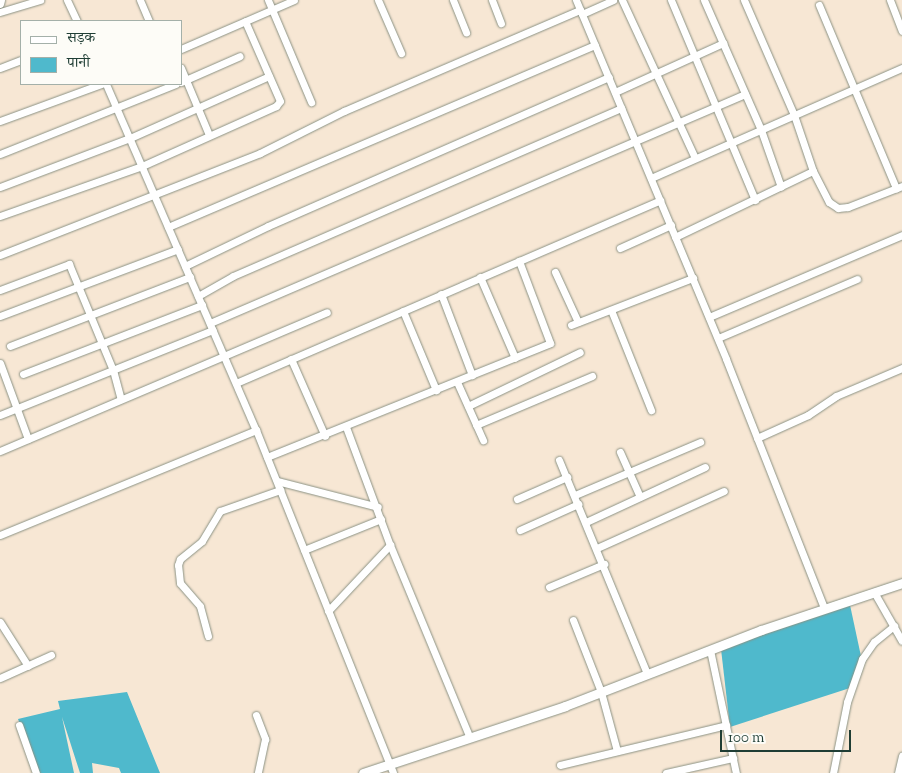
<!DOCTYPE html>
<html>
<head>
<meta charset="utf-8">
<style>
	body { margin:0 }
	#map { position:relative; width:902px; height:773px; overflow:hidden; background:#f7e7d4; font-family:"Sorts Mill Goudy","Noto Serif Devanagari",serif }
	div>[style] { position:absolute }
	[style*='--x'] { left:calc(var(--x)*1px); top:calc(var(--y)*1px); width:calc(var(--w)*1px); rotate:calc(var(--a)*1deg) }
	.water>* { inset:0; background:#4fb9cc }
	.roads { filter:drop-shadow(0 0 1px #8b9284) drop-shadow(0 0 1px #8b9284) }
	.minor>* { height:7px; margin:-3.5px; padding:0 3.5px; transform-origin:3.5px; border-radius:3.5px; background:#fff }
	.tertiary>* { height:9px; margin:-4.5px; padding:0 4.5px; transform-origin:4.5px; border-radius:4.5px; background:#fff }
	span { translate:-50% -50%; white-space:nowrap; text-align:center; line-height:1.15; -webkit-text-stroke:4px #fdfcf7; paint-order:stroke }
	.legend { position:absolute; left:20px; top:20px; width:162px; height:65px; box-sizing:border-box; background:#fdfcf7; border:1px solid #a4b0a9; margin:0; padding:6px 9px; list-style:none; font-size:15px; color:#1f3d34 }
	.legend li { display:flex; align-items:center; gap:10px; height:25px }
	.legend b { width:25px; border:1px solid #a4b0a9 }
	.scale { position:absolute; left:720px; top:730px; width:131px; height:22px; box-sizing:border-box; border:2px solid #1f3d34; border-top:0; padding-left:6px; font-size:15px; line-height:18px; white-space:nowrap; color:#1f3d34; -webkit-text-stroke:4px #fdfcf7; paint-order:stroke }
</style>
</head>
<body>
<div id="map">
	<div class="water">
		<i style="clip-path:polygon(850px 605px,862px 661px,853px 687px,730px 727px,721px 649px)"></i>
		<i style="clip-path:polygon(127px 692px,160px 773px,121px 773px,119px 768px,92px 763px,93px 773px,80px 773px,62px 717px,74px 773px,38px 773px,18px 719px,60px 709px,58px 701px)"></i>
	</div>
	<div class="roads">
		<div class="minor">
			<i style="--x:67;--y:0;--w:23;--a:65"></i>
			<i style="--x:140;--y:0;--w:23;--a:67"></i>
			<i style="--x:268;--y:0;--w:111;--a:67.1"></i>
			<i style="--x:378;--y:0;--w:58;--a:66.5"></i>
			<i style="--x:453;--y:0;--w:35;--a:68"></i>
			<i style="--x:492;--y:0;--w:25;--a:69"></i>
			<i style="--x:576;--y:0;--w:389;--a:67.3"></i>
			<i style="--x:726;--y:359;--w:268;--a:68.5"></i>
			<i style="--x:622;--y:0;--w:174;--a:65.2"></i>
			<i style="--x:671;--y:0;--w:217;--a:67.2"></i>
			<i style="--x:704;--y:0;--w:142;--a:66.3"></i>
			<i style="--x:761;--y:130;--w:60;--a:70.7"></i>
			<i style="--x:744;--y:0;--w:125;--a:66.5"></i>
			<i style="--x:794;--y:115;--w:59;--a:71.3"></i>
			<i style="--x:813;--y:171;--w:35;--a:63"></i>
			<i style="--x:829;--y:202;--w:11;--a:34"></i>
			<i style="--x:838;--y:208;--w:10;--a:-6"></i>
			<i style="--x:848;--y:207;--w:58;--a:-21.3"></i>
			<i style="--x:890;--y:0;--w:33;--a:69"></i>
			<i style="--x:0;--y:4;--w:4;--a:-76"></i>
			<i style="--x:819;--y:5;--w:199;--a:67.2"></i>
			<i style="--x:0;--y:12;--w:42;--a:-16.7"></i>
			<i style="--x:582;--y:14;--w:34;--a:-24"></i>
			<i style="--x:181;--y:49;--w:123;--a:-23.4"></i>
			<i style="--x:0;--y:68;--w:22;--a:-21"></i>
			<i style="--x:181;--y:68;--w:73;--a:67.3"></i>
			<i style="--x:181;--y:82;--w:64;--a:-23.8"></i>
			<i style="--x:106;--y:84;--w:377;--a:66.6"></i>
			<i style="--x:256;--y:430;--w:369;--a:68.2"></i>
			<i style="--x:615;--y:92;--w:119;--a:-24.4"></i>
			<i style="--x:0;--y:121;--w:108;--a:-20.1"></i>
			<i style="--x:0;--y:154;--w:189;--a:-21.7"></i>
			<i style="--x:651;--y:178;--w:274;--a:-23.7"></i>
			<i style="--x:0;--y:187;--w:139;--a:-20.7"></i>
			<i style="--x:130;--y:138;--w:152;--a:-24"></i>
			<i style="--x:0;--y:216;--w:151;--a:-19.4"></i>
			<i style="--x:142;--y:166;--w:147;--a:-24.1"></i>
			<i style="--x:276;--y:106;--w:6;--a:-51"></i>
			<i style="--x:280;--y:101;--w:87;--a:-113.6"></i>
			<i style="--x:168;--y:227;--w:464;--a:-23.1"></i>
			<i style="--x:675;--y:237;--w:153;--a:-25.6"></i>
			<i style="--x:620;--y:248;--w:56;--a:-24.3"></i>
			<i style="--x:0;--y:255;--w:279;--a:-21.4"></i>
			<i style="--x:260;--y:153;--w:94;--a:-26.6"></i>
			<i style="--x:344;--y:111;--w:257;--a:-23.2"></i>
			<i style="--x:185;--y:266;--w:92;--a:-25.7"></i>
			<i style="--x:268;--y:226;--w:372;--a:-23.6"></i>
			<i style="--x:555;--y:272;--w:55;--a:65.3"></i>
			<i style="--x:480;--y:277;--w:88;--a:66.6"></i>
			<i style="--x:0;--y:290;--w:74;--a:-20.6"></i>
			<i style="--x:69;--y:264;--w:115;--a:67.5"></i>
			<i style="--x:113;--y:370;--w:30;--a:75"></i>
			<i style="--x:441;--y:294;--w:87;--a:69.1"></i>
			<i style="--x:198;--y:296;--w:40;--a:-29.7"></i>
			<i style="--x:233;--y:276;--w:423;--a:-23.4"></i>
			<i style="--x:611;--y:310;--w:108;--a:68.2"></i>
			<i style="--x:403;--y:311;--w:86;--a:67.3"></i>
			<i style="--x:0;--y:316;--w:190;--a:-20.6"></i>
			<i style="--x:709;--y:317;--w:210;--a:-23"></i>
			<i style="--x:210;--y:323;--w:582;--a:-23.17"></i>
			<i style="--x:571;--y:325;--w:131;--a:-21.1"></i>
			<i style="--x:718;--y:338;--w:151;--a:-23"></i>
			<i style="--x:10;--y:346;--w:193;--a:-21"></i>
			<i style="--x:291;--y:359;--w:84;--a:66.2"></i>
			<i style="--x:0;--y:363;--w:81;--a:69.8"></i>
			<i style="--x:23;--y:374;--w:192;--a:-21.1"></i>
			<i style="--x:457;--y:382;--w:64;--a:65.9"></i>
			<i style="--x:236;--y:383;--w:462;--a:-23.3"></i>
			<i style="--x:468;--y:406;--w:124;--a:-25.7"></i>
			<i style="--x:0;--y:415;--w:229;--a:-21.8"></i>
			<i style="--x:476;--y:425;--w:126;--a:-22.9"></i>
			<i style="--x:346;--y:427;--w:126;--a:69.6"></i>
			<i style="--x:390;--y:545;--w:207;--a:67.5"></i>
			<i style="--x:757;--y:438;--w:56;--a:-24.3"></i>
			<i style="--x:808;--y:415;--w:34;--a:-34"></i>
			<i style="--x:836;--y:396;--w:72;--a:-23"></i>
			<i style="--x:0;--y:451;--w:355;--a:-23"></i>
			<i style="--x:620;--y:452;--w:49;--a:66"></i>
			<i style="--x:267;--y:457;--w:305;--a:-21.9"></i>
			<i style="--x:550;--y:343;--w:88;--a:-110.7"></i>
			<i style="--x:559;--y:460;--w:231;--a:67.6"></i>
			<i style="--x:277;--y:481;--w:104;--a:14.4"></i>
			<i style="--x:575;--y:495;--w:136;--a:-23"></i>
			<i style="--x:517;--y:499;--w:55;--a:-23.7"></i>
			<i style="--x:586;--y:522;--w:131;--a:-24.8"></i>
			<i style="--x:520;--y:530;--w:64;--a:-24.1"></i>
			<i style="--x:0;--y:535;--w:277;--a:-22.3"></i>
			<i style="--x:597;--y:548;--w:139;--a:-24.2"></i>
			<i style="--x:304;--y:550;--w:83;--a:-21.9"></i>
			<i style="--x:549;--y:587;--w:60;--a:-22.7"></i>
			<i style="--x:874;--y:592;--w:56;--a:60.3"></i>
			<i style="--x:328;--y:611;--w:91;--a:-46.8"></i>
			<i style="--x:573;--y:620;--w:77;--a:68.7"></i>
			<i style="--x:601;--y:692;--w:61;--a:74.8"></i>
			<i style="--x:0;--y:622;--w:52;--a:57.5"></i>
			<i style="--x:208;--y:636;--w:31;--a:-105"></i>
			<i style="--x:200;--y:606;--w:30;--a:-131"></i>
			<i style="--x:180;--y:583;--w:18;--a:-96"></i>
			<i style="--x:178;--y:565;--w:6;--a:-72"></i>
			<i style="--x:180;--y:559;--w:28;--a:-39"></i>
			<i style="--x:202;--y:541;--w:35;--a:-59"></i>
			<i style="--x:220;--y:511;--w:64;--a:-19.3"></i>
			<i style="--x:710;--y:650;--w:126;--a:78.1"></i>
			<i style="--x:0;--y:678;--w:56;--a:-24.3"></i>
			<i style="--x:256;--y:715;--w:26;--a:69"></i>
			<i style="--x:265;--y:739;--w:35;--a:102"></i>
			<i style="--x:19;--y:725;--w:51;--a:70.5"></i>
			<i style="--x:560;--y:765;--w:171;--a:-13.5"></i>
			<i style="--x:666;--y:773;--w:69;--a:-12.6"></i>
			<i style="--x:833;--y:773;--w:72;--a:-78.8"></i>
			<i style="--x:847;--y:702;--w:46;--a:-70.8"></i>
			<i style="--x:862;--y:659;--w:21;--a:-55"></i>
			<i style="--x:874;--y:642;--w:26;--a:-39"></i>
			<i style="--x:898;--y:773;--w:18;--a:-77"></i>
		</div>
		<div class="tertiary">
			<i style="--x:363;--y:773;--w:213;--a:-18.3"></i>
			<i style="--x:565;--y:706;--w:210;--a:-21.2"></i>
			<i style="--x:761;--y:630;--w:149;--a:-18.4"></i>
		</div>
	</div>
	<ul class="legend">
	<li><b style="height:6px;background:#fff"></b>सड़क</li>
	<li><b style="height:14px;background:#4fb9cc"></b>पानी</li>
	</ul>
	<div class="scale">100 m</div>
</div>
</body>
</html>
